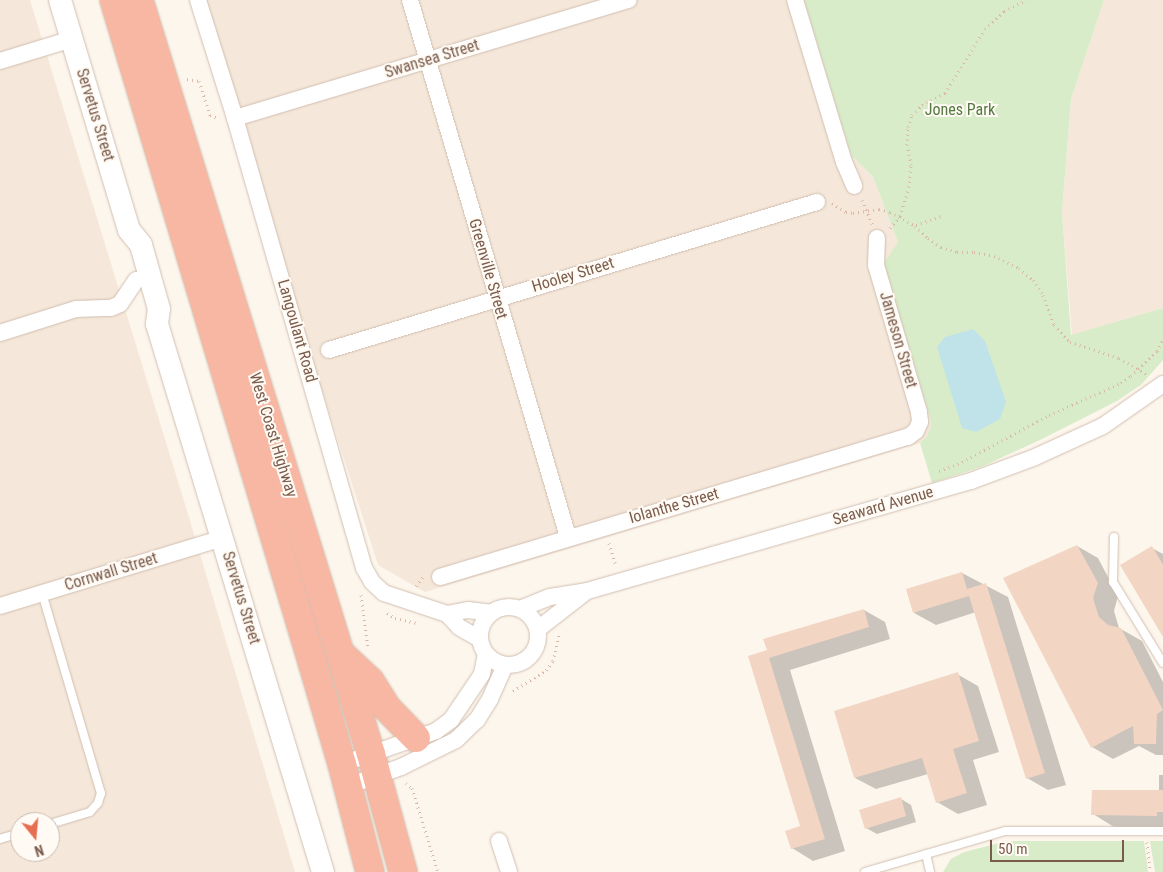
<!DOCTYPE html>
<html>
<head>
<meta charset="utf-8">
<style>
	body { margin:0 }
	#map { position:relative; width:1163px; height:872px; overflow:hidden; background:#fdf6ec; font-family:"Roboto Condensed",sans-serif }
	div>[style] { position:absolute }
	[style*='--x'] { left:calc(var(--x)*1px); top:calc(var(--y)*1px); width:calc(var(--w)*1px); rotate:calc(var(--a)*1deg) }
	.residential>* { inset:0; background:#f5e8da }
	.green>* { inset:0; background:#d8ecc9 }
	.water>* { inset:0; background:#bfe3e8 }
	.shadow>* { inset:0; background:#0003 }
	.building>* { inset:0; background:#f3d5c3 }
	.path>* { height:3px; margin-top:-1.5px; transform-origin:0; background:repeating-linear-gradient(90deg,#d9b8a5 0 1px,transparent 0 5px) }
	.roads { filter:drop-shadow(0 0 1px #d1beb0) drop-shadow(0 0 1px #d1beb0) }
	.lane>* { height:8px; margin:-4px; padding:0 4px; transform-origin:4px; border-radius:4px; background:#fff }
	.street>* { height:16px; margin:-8px; padding:0 8px; transform-origin:8px; border-radius:8px; background:#fff }
	.street>.ring { margin:-8px; padding:0; box-sizing:content-box; background:none; border:16px solid #fff; border-radius:50% }
	.secondary>* { height:22px; margin:-11px; padding:0 11px; transform-origin:11px; border-radius:11px; background:#fff }
	.highway>* { height:28px; margin:-14px; padding:0 14px; transform-origin:14px; border-radius:14px; background:#f7b7a3 }
	span { translate:-50% -50%; white-space:nowrap; text-align:center; line-height:1.15; -webkit-text-stroke:4px #fffaf3; paint-order:stroke }
	.street-label { font-size:16px; color:#7a5c4d }
	.park-label { font-size:16px; color:#537a41 }
	.north { position:absolute; left:10px; top:812px; width:50px; height:50px; box-sizing:border-box; background:#fffaf3; border:1px solid #cabbb1; border-radius:50%; rotate:163deg; font-size:14px; font-weight:700; line-height:20px; text-align:center; color:#7a5c4d }
	.north::after { content:''; display:block; margin:auto; width:18px; height:22px; background:#e76f51; clip-path:polygon(50% 0,100% 100%,50% 72%,0 100%) }
	.scale { position:absolute; left:990px; top:840px; width:134px; height:22px; box-sizing:border-box; border:2px solid #7a5c4d; border-top:0; padding-left:6px; font-size:15px; line-height:18px; white-space:nowrap; color:#7a5c4d; -webkit-text-stroke:4px #fffaf3; paint-order:stroke }
</style>
</head>
<body>
<div id="map">
	<div class="residential">
		<i style="clip-path:polygon(evenodd,0 0,30px 0,188px 514px,295px 872px,0 872px,0 0,20px 822px,50px 822px,50px 852px,20px 852px,20px 822px)"></i>
		<i style="clip-path:polygon(197px 0,804px 0,851px 155px,873px 177px,898px 242px,930px 417px,931px 427px,927px 436px,920px 443px,425px 592px,378px 565px)"></i>
		<i style="clip-path:polygon(1104px 0,1163px 0,1163px 308px,1072px 335px,1062px 212px,1071px 99px)"></i>
	</div>
	<div class="green">
		<i style="clip-path:polygon(804px 0,1104px 0,1071px 99px,1062px 212px,1071px 335px,1163px 308px,1163px 360px,1142px 384px,1117px 401px,1040px 440px,981px 467px,932px 483px,920px 443px,927px 436px,931px 427px,930px 417px,884px 263px,898px 242px,873px 177px,851px 155px)"></i>
		<i style="clip-path:polygon(1007px 841px,1144px 841px,1148px 872px,943px 872px,951px 859px,964px 852px)"></i>
		<i style="clip-path:polygon(1150px 841px,1163px 841px,1163px 872px,1155px 872px)"></i>
	</div>
	<div class="water">
		<i style="clip-path:polygon(973px 329px,985px 341px,1006px 402px,1000px 419px,976px 432px,962px 428px,937px 347px,945px 337px)"></i>
	</div>
	<div class="shadow">
		<i style="clip-path:polygon(1077px 546px,1098px 558px,1118px 596px,1114px 611px,1119px 628px,1142px 641px,1163px 682px,1163px 755px,1156px 755px,1139px 746px,1113px 759px,1092px 747px)"></i>
		<i style="clip-path:polygon(1152px 548px,1163px 554px,1163px 635px)"></i>
		<i style="clip-path:polygon(962px 573px,1008px 597px,1066px 785px,1048px 790px,1027px 778px,976px 612px,936px 625px,914px 613px)"></i>
		<i style="clip-path:polygon(864px 610px,885px 622px,890px 639px,790px 670px,845px 851px,813px 861px,792px 848px,802px 827px,750px 657px,768px 651px)"></i>
		<i style="clip-path:polygon(957px 674px,978px 686px,999px 752px,973px 760px,987px 805px,958px 814px,937px 802px,928px 774px,876px 789px,855px 778px)"></i>
		<i style="clip-path:polygon(1159px 775px,1163px 775px,1163px 827px,1114px 827px,1093px 814px,1159px 792px)"></i>
		<i style="clip-path:polygon(901px 799px,911px 805px,916px 822px,877px 834px,866px 828px)"></i>
	</div>
	<div class="building">
		<i style="clip-path:polygon(1077px 545px,1098px 583px,1093px 598px,1099px 617px,1108px 625px,1121px 628px,1163px 710px,1157px 714px,1156px 744px,1134px 744px,1133px 726px,1091px 748px,1003px 578px)"></i>
		<i style="clip-path:polygon(1152px 546px,1163px 565px,1163px 637px,1120px 565px)"></i>
		<i style="clip-path:polygon(962px 572px,967px 589px,986px 583px,1045px 773px,1026px 779px,969px 596px,913px 613px,906px 589px)"></i>
		<i style="clip-path:polygon(864px 609px,869px 627px,769px 658px,825px 839px,791px 849px,785px 831px,800px 826px,748px 656px,767px 650px,763px 639px)"></i>
		<i style="clip-path:polygon(958px 672px,979px 741px,953px 749px,967px 793px,936px 803px,922px 758px,854px 778px,834px 711px)"></i>
		<i style="clip-path:polygon(1092px 790px,1163px 790px,1163px 812px,1157px 812px,1157px 816px,1091px 815px)"></i>
		<i style="clip-path:polygon(901px 797px,906px 816px,865px 829px,859px 810px)"></i>
	</div>
	<div class="path">
		<i style="--x:187;--y:79;--w:12;--a:9"></i>
		<i style="--x:199;--y:81;--w:36;--a:72"></i>
		<i style="--x:210;--y:115;--w:9;--a:21"></i>
		<i style="--x:862;--y:200;--w:26;--a:67"></i>
		<i style="--x:832;--y:203;--w:17;--a:33"></i>
		<i style="--x:846;--y:212;--w:7;--a:8"></i>
		<i style="--x:853;--y:213;--w:26;--a:-9"></i>
		<i style="--x:879;--y:209;--w:11;--a:15"></i>
		<i style="--x:890;--y:212;--w:29;--a:29"></i>
		<i style="--x:915;--y:226;--w:18;--a:43"></i>
		<i style="--x:928;--y:238;--w:16;--a:35"></i>
		<i style="--x:941;--y:247;--w:17;--a:17"></i>
		<i style="--x:957;--y:252;--w:17;--a:0"></i>
		<i style="--x:974;--y:252;--w:20;--a:11"></i>
		<i style="--x:994;--y:256;--w:28;--a:26"></i>
		<i style="--x:1019;--y:268;--w:18;--a:41"></i>
		<i style="--x:1033;--y:280;--w:18;--a:56"></i>
		<i style="--x:1043;--y:295;--w:32;--a:70"></i>
		<i style="--x:1054;--y:325;--w:23;--a:47"></i>
		<i style="--x:1070;--y:342;--w:52;--a:18.1"></i>
		<i style="--x:1119;--y:358;--w:34;--a:30"></i>
		<i style="--x:916;--y:225;--w:27;--a:-20"></i>
		<i style="--x:890;--y:228;--w:16;--a:-50"></i>
		<i style="--x:900;--y:216;--w:30;--a:-73"></i>
		<i style="--x:909;--y:187;--w:22;--a:-85"></i>
		<i style="--x:911;--y:165;--w:20;--a:-101"></i>
		<i style="--x:907;--y:145;--w:18;--a:-87"></i>
		<i style="--x:908;--y:127;--w:13;--a:-72"></i>
		<i style="--x:912;--y:115;--w:14;--a:-45"></i>
		<i style="--x:922;--y:105;--w:26;--a:-28"></i>
		<i style="--x:945;--y:93;--w:75;--a:-58"></i>
		<i style="--x:985;--y:29;--w:26;--a:-43"></i>
		<i style="--x:1004;--y:11;--w:25;--a:-26"></i>
		<i style="--x:939;--y:471;--w:25;--a:-21"></i>
		<i style="--x:962;--y:462;--w:99;--a:-28.4"></i>
		<i style="--x:1049;--y:415;--w:79;--a:-24"></i>
		<i style="--x:1121;--y:383;--w:12;--a:-35"></i>
		<i style="--x:1131;--y:376;--w:36;--a:-44"></i>
		<i style="--x:1157;--y:351;--w:13;--a:-63"></i>
		<i style="--x:609;--y:543;--w:24;--a:73"></i>
		<i style="--x:416;--y:586;--w:14;--a:-54"></i>
		<i style="--x:361;--y:595;--w:53;--a:82.5"></i>
		<i style="--x:387;--y:613;--w:9;--a:32"></i>
		<i style="--x:395;--y:618;--w:23;--a:13"></i>
		<i style="--x:513;--y:691;--w:39;--a:-32"></i>
		<i style="--x:546;--y:670;--w:11;--a:-52"></i>
		<i style="--x:553;--y:661;--w:28;--a:-77"></i>
		<i style="--x:406;--y:783;--w:8;--a:40"></i>
		<i style="--x:412;--y:788;--w:88;--a:72.8"></i>
		<i style="--x:1147;--y:842;--w:30;--a:84"></i>
	</div>
	<div class="roads">
		<div class="lane">
			<i style="--x:1114;--y:537;--w:45;--a:91.3"></i>
			<i style="--x:1113;--y:582;--w:95;--a:58.3"></i>
			<i style="--x:42;--y:593;--w:209;--a:73.6"></i>
			<i style="--x:101;--y:793;--w:10;--a:107"></i>
			<i style="--x:98;--y:803;--w:12;--a:132"></i>
			<i style="--x:90;--y:812;--w:42;--a:163.3"></i>
			<i style="--x:0;--y:839;--w:21;--a:-17"></i>
			<i style="--x:926;--y:854;--w:18;--a:77"></i>
			<i style="--x:865;--y:872;--w:146;--a:-16.3"></i>
			<i style="--x:1005;--y:831;--w:158;--a:0"></i>
		</div>
		<div class="street">
			<i style="--x:198;--y:0;--w:124;--a:72.6"></i>
			<i style="--x:235;--y:118;--w:468;--a:74"></i>
			<i style="--x:364;--y:568;--w:16;--a:60"></i>
			<i style="--x:372;--y:582;--w:16;--a:43"></i>
			<i style="--x:384;--y:593;--w:66;--a:18.4"></i>
			<i style="--x:447;--y:614;--w:18;--a:47"></i>
			<i style="--x:459;--y:627;--w:24;--a:30"></i>
			<i style="--x:410;--y:0;--w:560;--a:73.6"></i>
			<i style="--x:795;--y:0;--w:169;--a:73.2"></i>
			<i style="--x:844;--y:162;--w:26;--a:67"></i>
			<i style="--x:0;--y:61;--w:75;--a:-17"></i>
			<i style="--x:235;--y:118;--w:411;--a:-16.7"></i>
			<i style="--x:0;--y:333;--w:80;--a:-17.5"></i>
			<i style="--x:76;--y:309;--w:35;--a:-2"></i>
			<i style="--x:111;--y:308;--w:10;--a:-24"></i>
			<i style="--x:120;--y:304;--w:29;--a:-56"></i>
			<i style="--x:329;--y:350;--w:510;--a:-16.87"></i>
			<i style="--x:440;--y:577;--w:488;--a:-16.7"></i>
			<i style="--x:908;--y:437;--w:10;--a:-37"></i>
			<i style="--x:916;--y:431;--w:10;--a:-66"></i>
			<i style="--x:920;--y:422;--w:10;--a:-96"></i>
			<i style="--x:919;--y:412;--w:153;--a:-106.3"></i>
			<i style="--x:876;--y:265;--w:27;--a:-88"></i>
			<i style="--x:0;--y:606;--w:233;--a:-17"></i>
			<i class="ring" style="left:480px;top:607px;width:42px;height:42px"></i>
			<i style="--x:520;--y:609;--w:32;--a:-22"></i>
			<i style="--x:550;--y:597;--w:37;--a:-9"></i>
			<i style="--x:587;--y:591;--w:399;--a:-16"></i>
			<i style="--x:971;--y:481;--w:66;--a:-20.4"></i>
			<i style="--x:1033;--y:458;--w:77;--a:-24.6"></i>
			<i style="--x:1103;--y:426;--w:73;--a:-35"></i>
			<i style="--x:447;--y:614;--w:21;--a:-11"></i>
			<i style="--x:468;--y:610;--w:23;--a:7"></i>
			<i style="--x:538;--y:629;--w:57;--a:-37.9"></i>
			<i style="--x:342;--y:764;--w:100;--a:-19.3"></i>
			<i style="--x:436;--y:731;--w:19;--a:-36"></i>
			<i style="--x:451;--y:720;--w:55;--a:-56"></i>
			<i style="--x:482;--y:674;--w:20;--a:-79"></i>
			<i style="--x:348;--y:786;--w:56;--a:-19.7"></i>
			<i style="--x:401;--y:767;--w:61;--a:-26.1"></i>
			<i style="--x:456;--y:740;--w:29;--a:-44"></i>
			<i style="--x:477;--y:720;--w:25;--a:-58"></i>
			<i style="--x:490;--y:699;--w:37;--a:-66"></i>
			<i style="--x:499;--y:841;--w:33;--a:72"></i>
		</div>
		<div class="secondary">
			<i style="--x:60;--y:0;--w:240;--a:73.3"></i>
			<i style="--x:129;--y:230;--w:19;--a:51"></i>
			<i style="--x:141;--y:245;--w:66;--a:74.3"></i>
			<i style="--x:159;--y:309;--w:15;--a:98"></i>
			<i style="--x:157;--y:324;--w:573;--a:73.15"></i>
		</div>
		<div class="highway">
			<i style="--x:114;--y:0;--w:694;--a:73.34"></i>
			<i style="--x:313;--y:665;--w:103;--a:73.7"></i>
			<i style="--x:342;--y:764;--w:112;--a:75.5"></i>
			<i style="--x:139;--y:0;--w:789;--a:72.9"></i>
			<i style="--x:371;--y:754;--w:122;--a:74.8"></i>
			<i style="--x:342;--y:655;--w:38;--a:43"></i>
			<i style="--x:370;--y:681;--w:31;--a:58"></i>
			<i style="--x:386;--y:707;--w:43;--a:45.9"></i>
		</div>
	</div>
	<div class="street-label">
		<span style="left:432px;top:59px;rotate:-17deg">Swansea Street</span>
		<span style="left:95px;top:115px;rotate:73deg">Servetus Street</span>
		<span style="left:488px;top:269px;rotate:74deg">Greenville Street</span>
		<span style="left:573px;top:275px;rotate:-17deg">Hooley Street</span>
		<span style="left:297px;top:331px;rotate:74deg">Langoulant Road</span>
		<span style="left:898px;top:340px;rotate:74deg">Jameson Street</span>
		<span style="left:273px;top:435px;rotate:73deg">West Coast Highway</span>
		<span style="left:674px;top:506px;rotate:-16deg">Iolanthe Street</span>
		<span style="left:883px;top:506px;rotate:-16deg">Seaward Avenue</span>
		<span style="left:111px;top:572px;rotate:-17deg">Cornwall Street</span>
		<span style="left:241px;top:598px;rotate:73deg">Servetus Street</span>
	</div>
	<div class="park-label">
		<span style="left:960px;top:110px">Jones Park</span>
	</div>
	<div class="north">N</div>
	<div class="scale">50 m</div>
</div>
</body>
</html>
